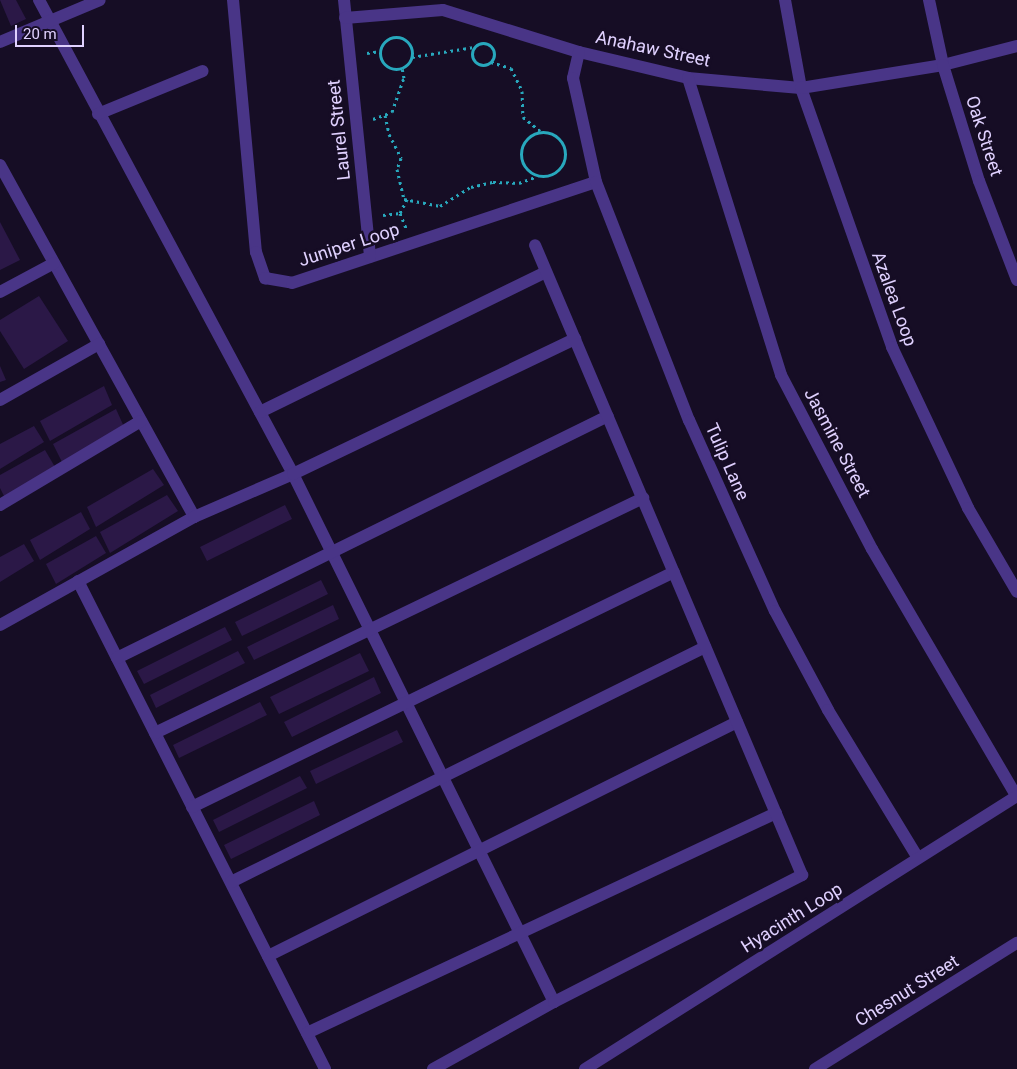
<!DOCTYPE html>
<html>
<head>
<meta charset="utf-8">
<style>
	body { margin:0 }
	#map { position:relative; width:1017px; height:1069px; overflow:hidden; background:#160d25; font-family:Roboto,sans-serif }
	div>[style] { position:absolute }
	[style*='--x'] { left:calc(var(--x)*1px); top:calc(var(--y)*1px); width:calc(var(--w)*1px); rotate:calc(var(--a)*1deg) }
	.building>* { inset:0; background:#2b1847 }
	.path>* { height:3px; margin-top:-1.5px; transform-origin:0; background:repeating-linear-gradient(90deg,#28a8bd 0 2.5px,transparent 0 6.5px) }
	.path>.ring { margin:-1.5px; padding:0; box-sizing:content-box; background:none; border:3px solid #28a8bd; border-radius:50% }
	.minor>* { height:12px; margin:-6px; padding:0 6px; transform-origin:6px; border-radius:6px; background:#493587 }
	.tertiary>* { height:12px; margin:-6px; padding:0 6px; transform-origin:6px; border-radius:6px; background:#493587 }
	span { translate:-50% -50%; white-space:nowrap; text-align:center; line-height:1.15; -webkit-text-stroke:5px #160d25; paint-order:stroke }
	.street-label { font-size:18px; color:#e0d1ff }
	.scale { position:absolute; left:15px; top:25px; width:69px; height:22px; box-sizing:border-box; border:2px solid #e0d1ff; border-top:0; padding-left:6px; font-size:15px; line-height:18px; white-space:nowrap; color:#e0d1ff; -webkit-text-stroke:4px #160d25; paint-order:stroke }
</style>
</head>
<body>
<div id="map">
	<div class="building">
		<i style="clip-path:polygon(0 0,16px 0,26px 19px,11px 26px)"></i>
		<i style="clip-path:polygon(0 222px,20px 260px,0 270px)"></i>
		<i style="clip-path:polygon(39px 296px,68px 341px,24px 369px,0 331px,0 320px)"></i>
		<i style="clip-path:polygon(0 366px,6px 380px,0 382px)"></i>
		<i style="clip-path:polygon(104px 386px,112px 405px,50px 441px,40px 421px)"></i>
		<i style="clip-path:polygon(116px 409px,125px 429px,63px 464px,53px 444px)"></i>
		<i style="clip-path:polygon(34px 426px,44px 442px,0 469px,0 444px)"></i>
		<i style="clip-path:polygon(45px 450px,55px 467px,5px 498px,0 488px,0 475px)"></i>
		<i style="clip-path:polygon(153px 469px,164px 485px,96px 527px,87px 507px)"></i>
		<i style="clip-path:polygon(167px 495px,178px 511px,110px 553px,100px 532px)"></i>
		<i style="clip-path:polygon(285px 505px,292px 519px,207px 561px,200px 547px)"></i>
		<i style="clip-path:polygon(81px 512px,90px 529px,40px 560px,30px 540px)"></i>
		<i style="clip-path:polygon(96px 536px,106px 553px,56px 584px,46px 564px)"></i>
		<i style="clip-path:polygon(24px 544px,34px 561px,0 582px,0 557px)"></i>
		<i style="clip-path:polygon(321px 580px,328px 594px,242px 636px,235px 622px)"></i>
		<i style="clip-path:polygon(333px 605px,339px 619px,254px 660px,247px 647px)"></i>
		<i style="clip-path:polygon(225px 627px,232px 640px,144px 684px,137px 671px)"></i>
		<i style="clip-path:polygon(238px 651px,245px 663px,156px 708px,150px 695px)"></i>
		<i style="clip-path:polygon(360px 653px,369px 671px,279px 714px,270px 697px)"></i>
		<i style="clip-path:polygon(374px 677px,381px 693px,292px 737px,284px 722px)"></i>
		<i style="clip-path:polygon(260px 702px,267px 715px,179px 758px,173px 745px)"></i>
		<i style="clip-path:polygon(397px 730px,403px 742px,316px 784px,310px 771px)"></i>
		<i style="clip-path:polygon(300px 776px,307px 788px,219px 832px,213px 820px)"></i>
		<i style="clip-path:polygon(314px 801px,320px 815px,231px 859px,224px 845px)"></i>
	</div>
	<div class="path">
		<i class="ring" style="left:380px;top:37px;width:29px;height:29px"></i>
		<i class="ring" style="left:472px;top:43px;width:19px;height:19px"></i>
		<i style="--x:367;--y:53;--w:14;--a:-8"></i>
		<i style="--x:412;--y:57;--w:63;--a:-9.2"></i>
		<i style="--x:491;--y:62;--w:21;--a:17"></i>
		<i style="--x:511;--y:68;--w:25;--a:64"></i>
		<i style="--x:522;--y:91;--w:26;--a:88"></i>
		<i style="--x:523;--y:117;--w:22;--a:39"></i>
		<i style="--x:385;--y:115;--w:19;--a:78"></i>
		<i style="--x:389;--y:134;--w:27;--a:63"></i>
		<i style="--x:401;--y:158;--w:12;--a:110"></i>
		<i style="--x:397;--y:169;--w:31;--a:77"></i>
		<i style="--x:404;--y:199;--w:37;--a:11"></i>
		<i style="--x:440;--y:206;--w:36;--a:-32"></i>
		<i style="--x:471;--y:187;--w:23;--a:-13"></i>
		<i style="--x:493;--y:182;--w:26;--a:2"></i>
		<i style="--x:519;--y:183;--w:20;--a:-20"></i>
		<i style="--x:373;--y:119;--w:20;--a:-20"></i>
		<i style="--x:392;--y:112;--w:36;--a:-71"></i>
		<i style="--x:404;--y:78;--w:10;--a:-101"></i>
		<i class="ring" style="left:521px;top:132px;width:41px;height:41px"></i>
		<i style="--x:400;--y:213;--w:16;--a:68"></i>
		<i style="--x:383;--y:215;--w:17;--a:-7"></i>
		<i style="--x:400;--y:213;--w:16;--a:-63"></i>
	</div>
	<div class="minor">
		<i style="--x:39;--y:0;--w:538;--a:61.81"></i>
		<i style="--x:293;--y:474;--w:589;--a:63.7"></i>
		<i style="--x:233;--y:0;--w:253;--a:84.8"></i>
		<i style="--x:256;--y:252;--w:28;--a:71"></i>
		<i style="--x:265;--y:278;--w:27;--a:10"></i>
		<i style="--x:292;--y:283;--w:320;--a:-18.4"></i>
		<i style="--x:344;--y:0;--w:258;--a:84.2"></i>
		<i style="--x:785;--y:0;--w:89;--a:79.7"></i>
		<i style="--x:801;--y:88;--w:275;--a:70.6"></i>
		<i style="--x:892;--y:347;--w:178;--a:64.7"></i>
		<i style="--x:968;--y:508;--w:97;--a:59.7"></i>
		<i style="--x:345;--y:18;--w:98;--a:-4.7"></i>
		<i style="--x:443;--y:10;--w:142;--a:17.2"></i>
		<i style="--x:579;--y:52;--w:112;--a:13.4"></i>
		<i style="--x:688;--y:78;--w:113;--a:5.1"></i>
		<i style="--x:801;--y:88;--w:144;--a:-9.2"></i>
		<i style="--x:943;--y:65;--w:76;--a:-14.4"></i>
		<i style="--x:0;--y:42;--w:108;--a:-22.8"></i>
		<i style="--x:579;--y:52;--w:27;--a:103"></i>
		<i style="--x:573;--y:78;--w:107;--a:77.5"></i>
		<i style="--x:596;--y:182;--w:256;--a:68.7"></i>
		<i style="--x:689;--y:420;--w:209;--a:65.8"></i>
		<i style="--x:775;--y:611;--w:112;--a:61.8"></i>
		<i style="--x:828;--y:710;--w:173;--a:58.7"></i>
		<i style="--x:688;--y:78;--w:311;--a:72.6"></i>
		<i style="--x:781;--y:375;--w:196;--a:62.4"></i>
		<i style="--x:872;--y:549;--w:287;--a:59.7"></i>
		<i style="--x:98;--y:114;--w:113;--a:-22.3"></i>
		<i style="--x:0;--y:165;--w:402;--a:61.1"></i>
		<i style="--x:0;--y:292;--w:61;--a:-28.2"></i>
		<i style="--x:0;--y:400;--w:114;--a:-29.5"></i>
		<i style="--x:260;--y:412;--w:318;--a:-26.1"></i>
		<i style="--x:0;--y:505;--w:164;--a:-30.8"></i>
		<i style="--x:78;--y:581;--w:547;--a:63.15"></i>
		<i style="--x:0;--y:625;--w:222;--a:-29.1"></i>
		<i style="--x:194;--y:517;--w:108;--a:-23.5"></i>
		<i style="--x:293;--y:474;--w:313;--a:-25.6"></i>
		<i style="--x:117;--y:658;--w:547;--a:-26.24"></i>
		<i style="--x:155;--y:733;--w:542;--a:-25.71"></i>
		<i style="--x:192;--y:807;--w:536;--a:-25.99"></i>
		<i style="--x:231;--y:882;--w:529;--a:-26.37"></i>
		<i style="--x:268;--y:956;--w:524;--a:-26.52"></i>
		<i style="--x:307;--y:1033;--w:518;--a:-25.13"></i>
		<i style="--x:433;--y:1069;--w:138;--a:-29"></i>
		<i style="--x:554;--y:1002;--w:279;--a:-27.1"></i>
		<i style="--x:802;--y:875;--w:684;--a:-112.97"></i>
		<i style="--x:585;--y:1069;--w:511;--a:-32.29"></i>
	</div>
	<div class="tertiary">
		<i style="--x:929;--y:0;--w:66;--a:77.8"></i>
		<i style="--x:943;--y:65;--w:121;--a:72.8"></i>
		<i style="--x:979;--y:181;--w:106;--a:69"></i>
		<i style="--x:815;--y:1069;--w:238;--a:-32"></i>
	</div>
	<div class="street-label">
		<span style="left:653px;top:49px;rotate:12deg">Anahaw Street</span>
		<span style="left:339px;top:130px;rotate:-96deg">Laurel Street</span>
		<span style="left:984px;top:136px;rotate:72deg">Oak Street</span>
		<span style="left:349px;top:245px;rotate:-18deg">Juniper Loop</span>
		<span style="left:894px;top:299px;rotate:70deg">Azalea Loop</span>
		<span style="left:837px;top:443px;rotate:62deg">Jasmine Street</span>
		<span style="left:727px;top:462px;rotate:66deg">Tulip Lane</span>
		<span style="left:792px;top:918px;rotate:-32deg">Hyacinth Loop</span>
		<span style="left:907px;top:991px;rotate:-32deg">Chesnut Street</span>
	</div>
	<div class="scale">20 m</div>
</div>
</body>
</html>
